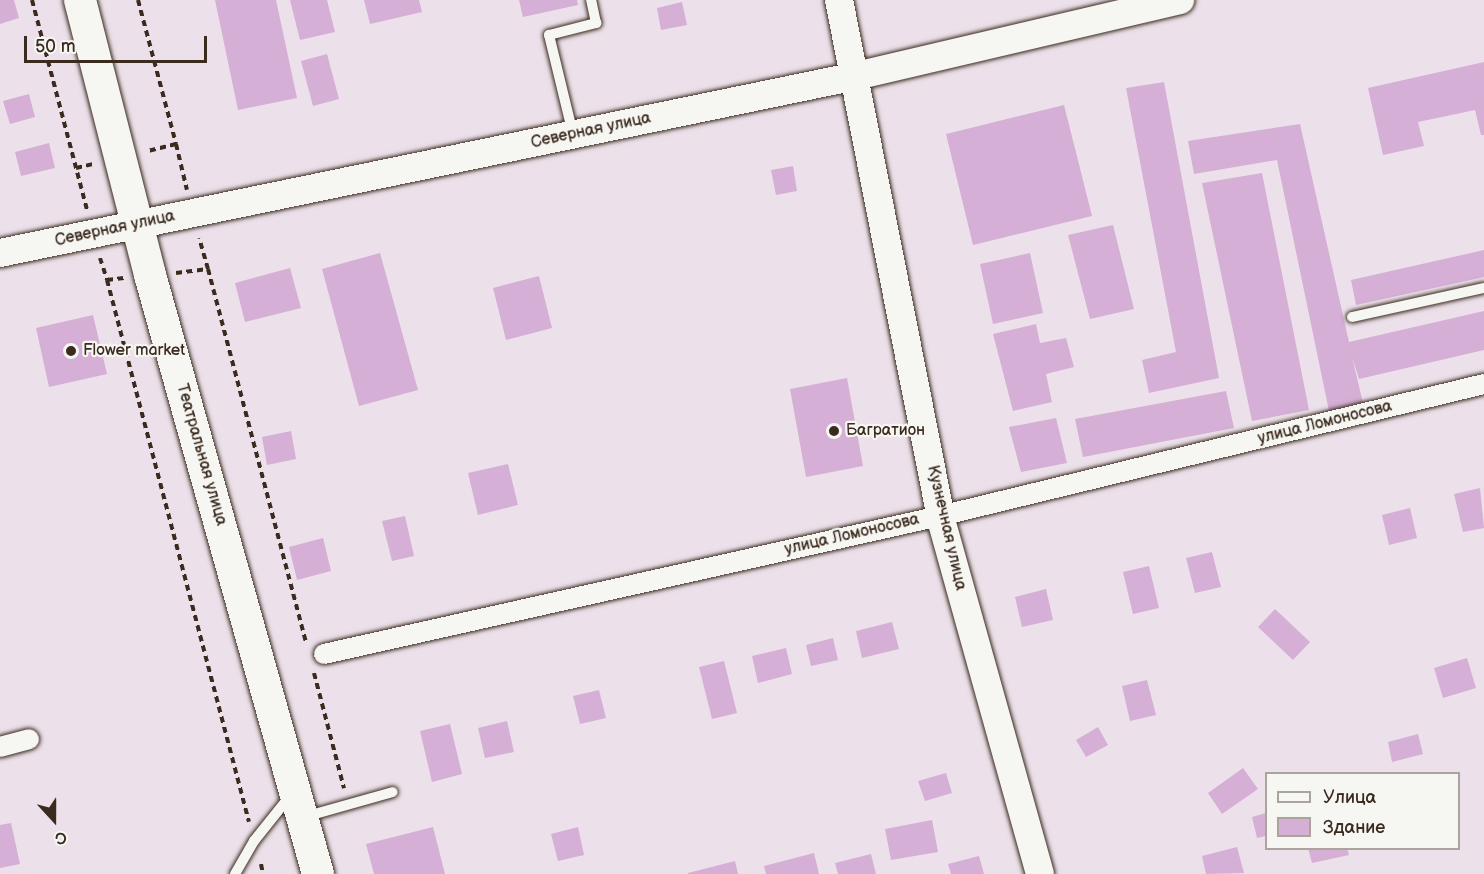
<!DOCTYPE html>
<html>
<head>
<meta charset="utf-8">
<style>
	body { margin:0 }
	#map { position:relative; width:1484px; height:874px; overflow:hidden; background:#ece1ea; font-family:"Balsamiq Sans",sans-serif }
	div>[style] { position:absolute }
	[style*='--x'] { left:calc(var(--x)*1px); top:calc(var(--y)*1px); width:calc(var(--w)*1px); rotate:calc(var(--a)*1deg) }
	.building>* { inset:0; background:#d5afd6 }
	.path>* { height:4px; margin-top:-2px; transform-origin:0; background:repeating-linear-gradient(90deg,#3b2a1e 0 6px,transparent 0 10.5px) }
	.roads { filter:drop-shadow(0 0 2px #3b2a1e) drop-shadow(0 0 2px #3b2a1e) }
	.lane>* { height:10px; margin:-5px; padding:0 5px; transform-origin:5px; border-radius:5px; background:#f6f6f2 }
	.street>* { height:20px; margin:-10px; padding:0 10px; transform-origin:10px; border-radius:10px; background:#f6f6f2 }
	.secondary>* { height:28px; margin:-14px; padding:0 14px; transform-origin:14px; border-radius:14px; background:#f6f6f2 }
	.primary>* { height:32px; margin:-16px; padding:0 16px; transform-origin:16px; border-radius:16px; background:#f6f6f2 }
	.dots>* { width:16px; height:16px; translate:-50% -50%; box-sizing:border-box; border:3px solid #f6f6f2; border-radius:50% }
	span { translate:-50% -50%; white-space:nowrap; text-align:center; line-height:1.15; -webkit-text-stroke:4.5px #f6f6f2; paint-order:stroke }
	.street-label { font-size:16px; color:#3b2a1e }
	.poi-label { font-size:16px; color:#3b2a1e }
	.left { translate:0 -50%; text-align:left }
	.legend { position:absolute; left:1265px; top:772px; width:195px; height:78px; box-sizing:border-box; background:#f6f6f2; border:2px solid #aba49d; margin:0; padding:8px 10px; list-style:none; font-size:18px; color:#3b2a1e }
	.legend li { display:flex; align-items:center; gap:12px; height:30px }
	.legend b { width:30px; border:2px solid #aba49d }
	.north { position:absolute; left:24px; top:790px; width:60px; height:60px; -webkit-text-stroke:4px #f6f6f2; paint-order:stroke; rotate:159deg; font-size:16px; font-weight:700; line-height:24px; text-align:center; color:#3b2a1e }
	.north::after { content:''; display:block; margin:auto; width:21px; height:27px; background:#3b2a1e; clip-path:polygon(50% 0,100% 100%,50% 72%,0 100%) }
	.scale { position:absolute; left:24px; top:36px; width:183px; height:27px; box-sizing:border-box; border:3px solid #3b2a1e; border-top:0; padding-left:8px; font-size:18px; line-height:21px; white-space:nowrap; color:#3b2a1e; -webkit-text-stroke:4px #f6f6f2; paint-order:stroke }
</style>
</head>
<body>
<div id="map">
	<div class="building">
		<i style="clip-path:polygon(0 0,14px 0,19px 18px,0 24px)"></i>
		<i style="clip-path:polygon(215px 0,276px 0,297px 98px,238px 110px)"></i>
		<i style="clip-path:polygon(290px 0,327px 0,335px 32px,300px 40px)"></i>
		<i style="clip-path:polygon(364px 0,419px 0,422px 12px,370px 24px)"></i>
		<i style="clip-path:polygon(519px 0,577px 0,578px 5px,523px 17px)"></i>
		<i style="clip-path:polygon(682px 2px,687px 25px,661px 30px,657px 8px)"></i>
		<i style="clip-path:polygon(327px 54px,339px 99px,313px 106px,301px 61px)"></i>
		<i style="clip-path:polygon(1484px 62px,1484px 135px,1481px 135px,1475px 110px,1418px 122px,1424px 146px,1383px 155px,1368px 88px)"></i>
		<i style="clip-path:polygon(1164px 82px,1219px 378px,1149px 393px,1142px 360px,1176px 352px,1126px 88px)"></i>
		<i style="clip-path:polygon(29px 94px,35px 117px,10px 124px,3px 101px)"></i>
		<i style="clip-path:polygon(1064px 105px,1092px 216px,973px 245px,946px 134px)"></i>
		<i style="clip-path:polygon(1300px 124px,1349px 342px,1484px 311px,1484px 350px,1359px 379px,1352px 357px,1363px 403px,1329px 411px,1277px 160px,1194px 174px,1188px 141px)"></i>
		<i style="clip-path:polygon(49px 143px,55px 168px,21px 176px,15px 152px)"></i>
		<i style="clip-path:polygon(793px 166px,797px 191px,776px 195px,771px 170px)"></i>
		<i style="clip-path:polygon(1262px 173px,1309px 410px,1252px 421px,1202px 183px)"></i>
		<i style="clip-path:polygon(1113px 225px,1134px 309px,1090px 319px,1068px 235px)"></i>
		<i style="clip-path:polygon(1484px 250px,1484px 277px,1356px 305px,1351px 280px)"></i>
		<i style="clip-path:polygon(380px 253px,418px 390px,359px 406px,322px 269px)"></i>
		<i style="clip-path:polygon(1030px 253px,1043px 313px,993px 324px,980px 264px)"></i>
		<i style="clip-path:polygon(290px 268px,301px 308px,245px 322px,235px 283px)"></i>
		<i style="clip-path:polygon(539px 276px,552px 328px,506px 340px,493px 288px)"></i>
		<i style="clip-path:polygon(93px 315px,107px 374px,49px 387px,36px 328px)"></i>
		<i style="clip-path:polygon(1036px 324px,1040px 343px,1066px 338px,1074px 367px,1046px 374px,1052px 402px,1013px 411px,993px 334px)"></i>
		<i style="clip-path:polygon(847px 378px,863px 466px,806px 477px,790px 389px)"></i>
		<i style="clip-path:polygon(1226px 391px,1234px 428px,1083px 457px,1075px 419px)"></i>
		<i style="clip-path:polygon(1056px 418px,1067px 463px,1021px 472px,1009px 427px)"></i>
		<i style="clip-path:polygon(291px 431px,296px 459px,267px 465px,262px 437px)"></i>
		<i style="clip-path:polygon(508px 464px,518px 505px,478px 515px,468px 473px)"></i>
		<i style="clip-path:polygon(1480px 488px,1484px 528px,1463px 532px,1454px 494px)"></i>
		<i style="clip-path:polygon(1410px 508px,1417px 538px,1389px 545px,1382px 515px)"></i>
		<i style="clip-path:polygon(405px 516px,414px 556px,392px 561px,382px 521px)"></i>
		<i style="clip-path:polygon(323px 538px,331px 571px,297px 580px,289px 547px)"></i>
		<i style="clip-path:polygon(1212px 552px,1221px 587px,1195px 593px,1186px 558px)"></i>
		<i style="clip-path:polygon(1149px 566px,1159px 608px,1133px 614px,1123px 572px)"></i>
		<i style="clip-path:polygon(1046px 589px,1053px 620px,1022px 627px,1015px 597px)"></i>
		<i style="clip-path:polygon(1275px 609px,1310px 642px,1293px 660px,1258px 627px)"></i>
		<i style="clip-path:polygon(892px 622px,899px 649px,862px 658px,856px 631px)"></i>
		<i style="clip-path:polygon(833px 638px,838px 660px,811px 666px,806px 645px)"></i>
		<i style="clip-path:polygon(786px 648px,792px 674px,758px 683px,752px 656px)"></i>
		<i style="clip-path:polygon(1467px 658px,1476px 688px,1443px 698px,1434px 668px)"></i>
		<i style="clip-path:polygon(724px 661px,737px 713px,712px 719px,699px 667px)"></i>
		<i style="clip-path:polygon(1147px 680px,1156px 715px,1130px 721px,1122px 686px)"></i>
		<i style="clip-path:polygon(599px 690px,606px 718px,580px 724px,573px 696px)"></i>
		<i style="clip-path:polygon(507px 721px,514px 752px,485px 758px,478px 728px)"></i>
		<i style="clip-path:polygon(450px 724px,462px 774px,432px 782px,420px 731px)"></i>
		<i style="clip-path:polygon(1098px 727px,1108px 745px,1086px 757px,1076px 740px)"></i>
		<i style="clip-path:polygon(1418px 734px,1423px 754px,1392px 762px,1388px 742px)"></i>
		<i style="clip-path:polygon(1243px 768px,1258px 789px,1222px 814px,1208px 793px)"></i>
		<i style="clip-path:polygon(946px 773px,952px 793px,925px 801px,918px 781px)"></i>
		<i style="clip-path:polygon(1266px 813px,1266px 836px,1257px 838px,1252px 817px)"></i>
		<i style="clip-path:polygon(932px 820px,938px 852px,891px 860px,885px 829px)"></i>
		<i style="clip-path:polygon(11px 823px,20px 864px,0 868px,0 825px)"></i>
		<i style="clip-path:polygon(433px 827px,445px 874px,374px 874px,366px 844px)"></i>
		<i style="clip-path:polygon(578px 827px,584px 855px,558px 861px,551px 834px)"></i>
		<i style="clip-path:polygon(1237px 847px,1244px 873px,1206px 874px,1202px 856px)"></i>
		<i style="clip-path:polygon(1308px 848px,1347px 848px,1349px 855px,1312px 863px)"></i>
		<i style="clip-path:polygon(814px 853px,819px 874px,766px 874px,764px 866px)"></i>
		<i style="clip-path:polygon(871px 854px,876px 874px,838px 874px,835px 863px)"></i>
		<i style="clip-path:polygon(979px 856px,984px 874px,951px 874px,948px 864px)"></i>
		<i style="clip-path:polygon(735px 861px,738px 874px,688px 874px,688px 873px)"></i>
	</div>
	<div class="path">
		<i style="--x:32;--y:0;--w:217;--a:75.3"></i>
		<i style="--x:138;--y:0;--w:149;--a:75.2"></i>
		<i style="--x:176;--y:144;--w:30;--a:166"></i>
		<i style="--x:176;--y:144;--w:47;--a:76.6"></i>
		<i style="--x:76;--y:168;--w:17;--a:-13"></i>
		<i style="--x:100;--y:258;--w:23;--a:72"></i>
		<i style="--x:107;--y:280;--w:17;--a:-7"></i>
		<i style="--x:208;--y:269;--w:387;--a:75.3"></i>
		<i style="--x:176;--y:273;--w:32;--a:-7"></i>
		<i style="--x:208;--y:269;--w:32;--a:-106"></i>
		<i style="--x:107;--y:280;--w:560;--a:75.32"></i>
		<i style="--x:314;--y:673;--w:119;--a:75.4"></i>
		<i style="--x:261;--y:864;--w:10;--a:79"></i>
	</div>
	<div class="roads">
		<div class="lane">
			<i style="--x:573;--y:134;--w:102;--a:-103.6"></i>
			<i style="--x:549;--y:35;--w:49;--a:-14.3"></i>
			<i style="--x:596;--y:23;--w:24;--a:-102"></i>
			<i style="--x:1352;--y:317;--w:135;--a:-12.4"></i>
			<i style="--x:304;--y:817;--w:92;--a:-15.7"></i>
			<i style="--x:235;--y:874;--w:38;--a:-60"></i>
			<i style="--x:254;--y:841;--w:58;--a:-51.3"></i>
		</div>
		<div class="street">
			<i style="--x:324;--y:654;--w:631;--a:-12.63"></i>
			<i style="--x:940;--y:516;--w:560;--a:-13.64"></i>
			<i style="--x:0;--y:747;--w:30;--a:-15"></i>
		</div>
		<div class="secondary">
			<i style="--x:839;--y:0;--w:533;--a:78.86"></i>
			<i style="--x:942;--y:523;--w:364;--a:74.4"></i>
			<i style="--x:0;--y:253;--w:874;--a:-11.68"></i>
			<i style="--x:856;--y:76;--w:333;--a:-13.2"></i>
		</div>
		<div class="primary">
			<i style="--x:80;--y:0;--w:284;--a:75.7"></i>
			<i style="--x:150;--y:275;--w:622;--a:74.33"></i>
		</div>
	</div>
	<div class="dots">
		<i style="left:71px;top:351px;background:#3b2a1e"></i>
		<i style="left:834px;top:431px;background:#3b2a1e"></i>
	</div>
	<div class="street-label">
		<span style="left:591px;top:131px;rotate:-12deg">Северная улица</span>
		<span style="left:115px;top:229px;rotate:-12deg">Северная улица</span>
		<span style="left:1325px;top:423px;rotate:-14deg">улица Ломоносова</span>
		<span style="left:201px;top:455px;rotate:74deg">Театральная улица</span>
		<span style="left:946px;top:528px;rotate:77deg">Кузнечная улица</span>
		<span style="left:852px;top:535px;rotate:-13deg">улица Ломоносова</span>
	</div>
	<div class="poi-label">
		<span class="left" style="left:83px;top:351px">Flower market</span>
		<span class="left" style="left:846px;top:431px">Багратион</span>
	</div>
	<ul class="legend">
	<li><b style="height:8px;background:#f6f6f2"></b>Улица</li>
	<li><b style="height:16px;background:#d5afd6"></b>Здание</li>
	</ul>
	<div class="north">С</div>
	<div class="scale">50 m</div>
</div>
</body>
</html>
